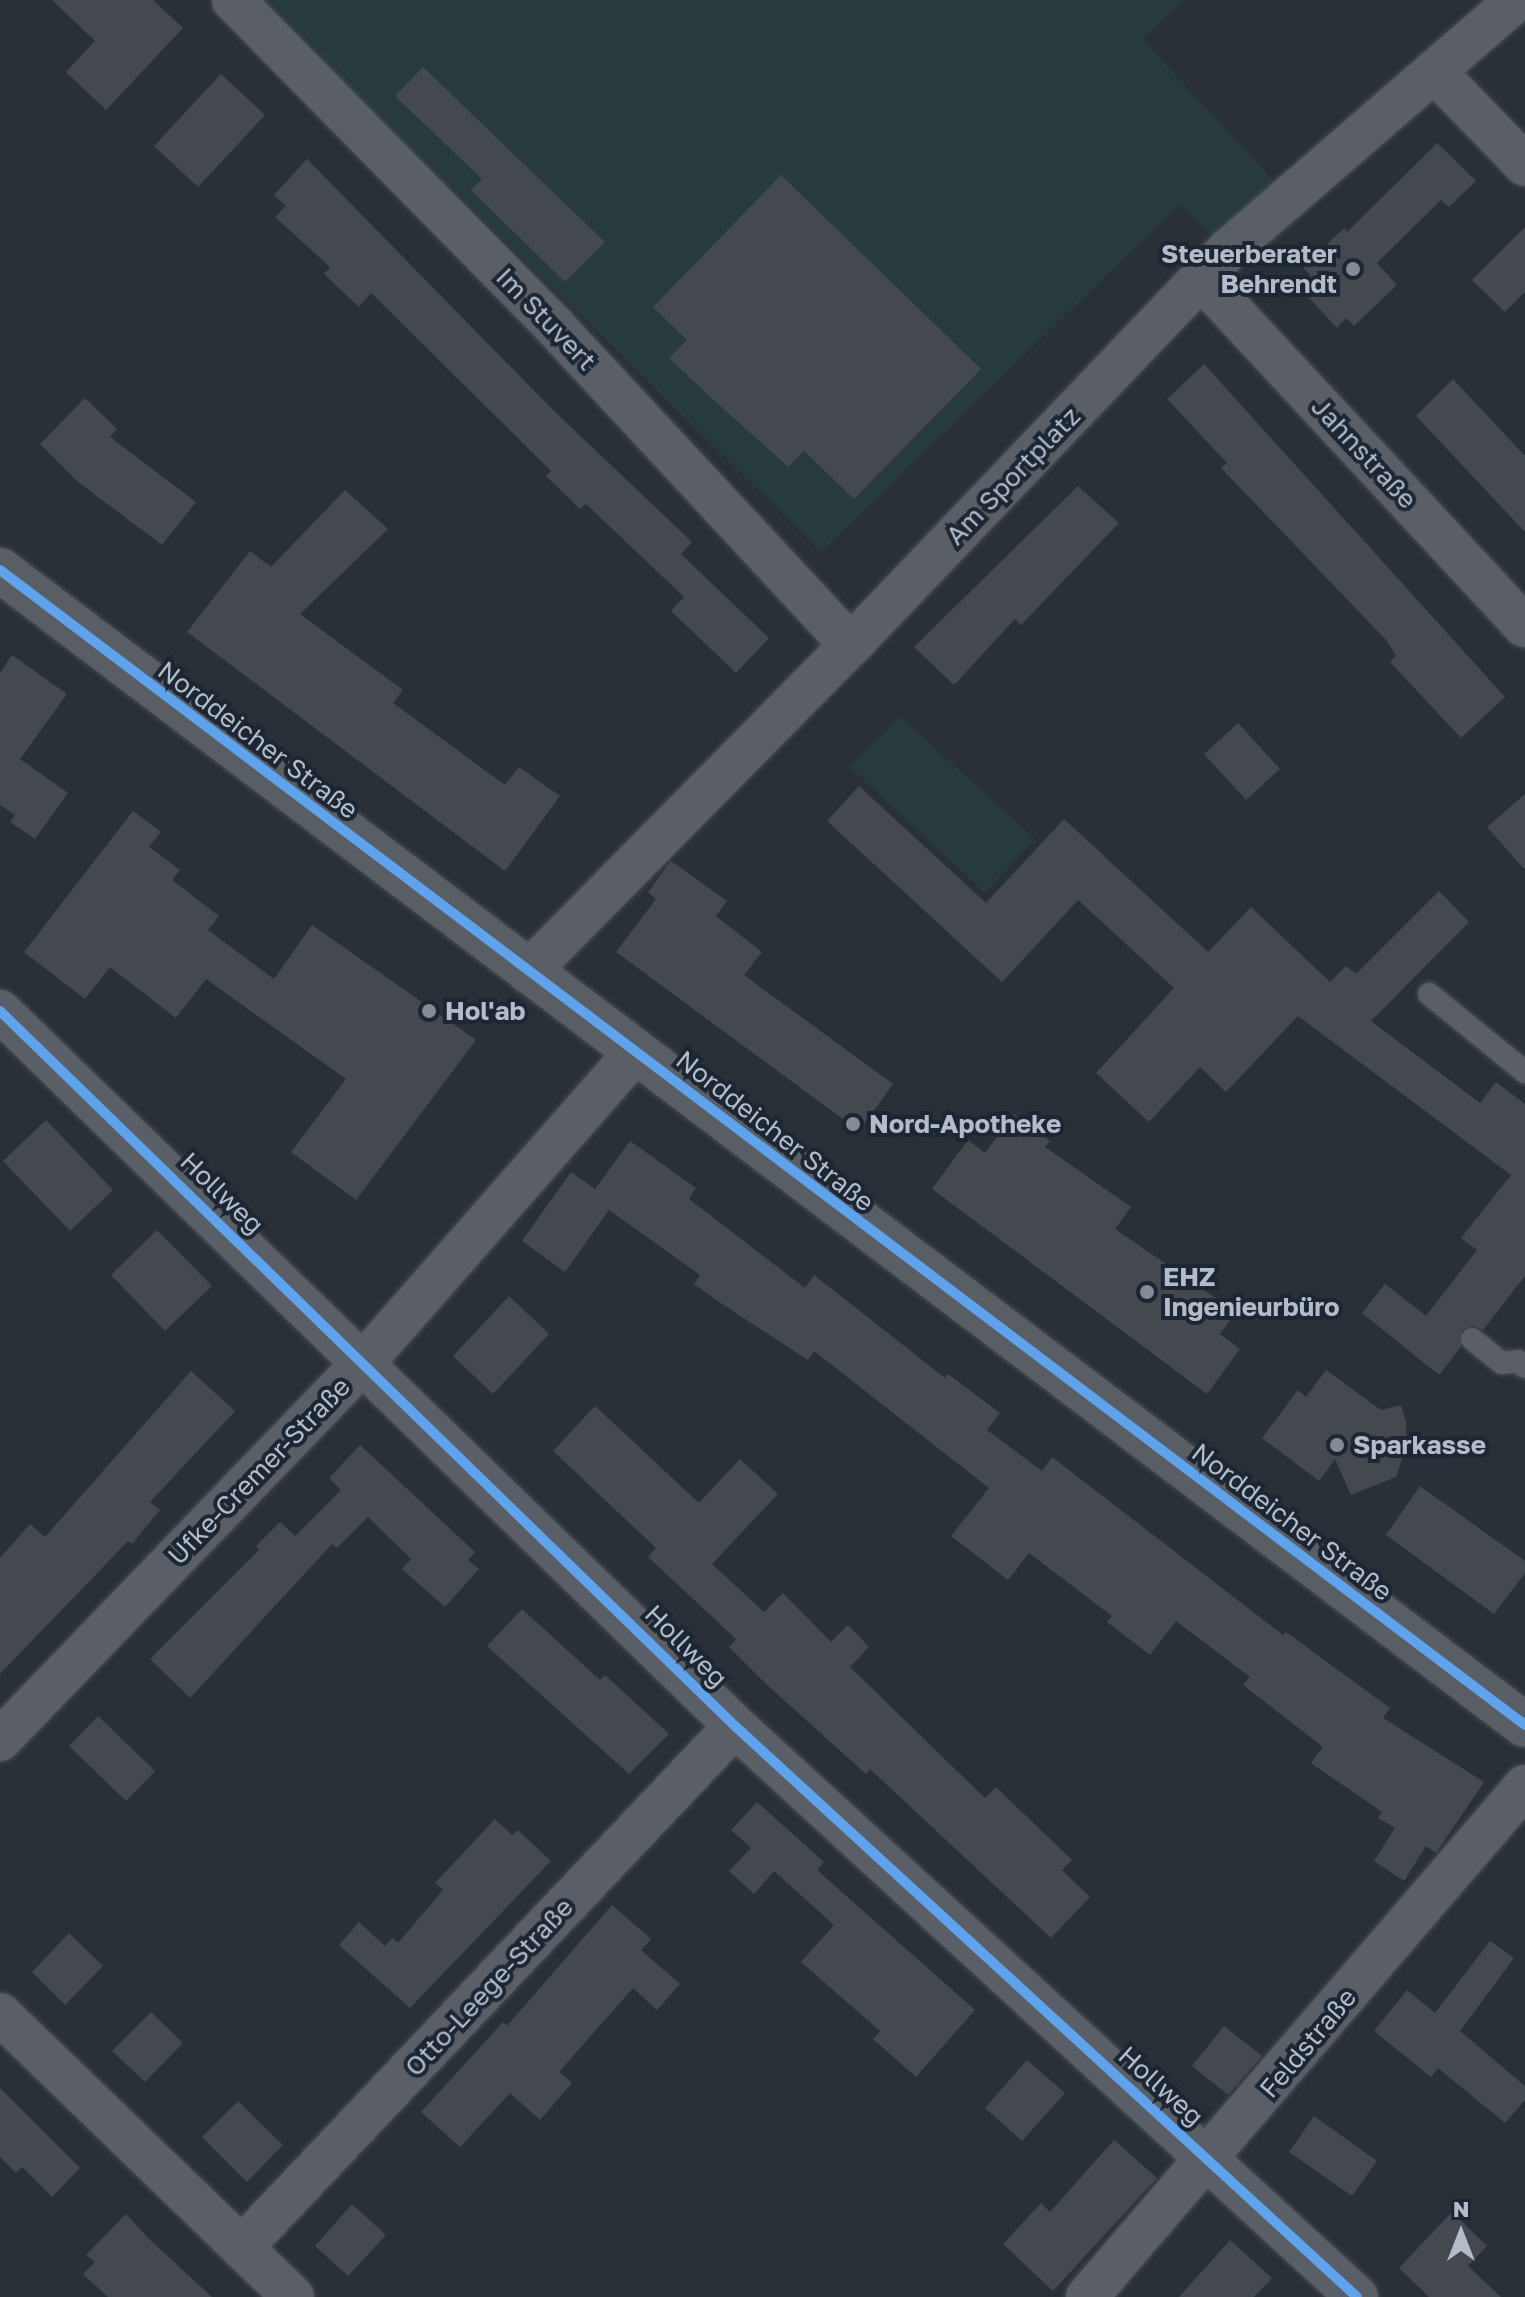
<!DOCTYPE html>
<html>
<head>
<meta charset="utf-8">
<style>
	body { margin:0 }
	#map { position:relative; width:1525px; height:2297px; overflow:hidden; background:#2a3038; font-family:"Golos Text",sans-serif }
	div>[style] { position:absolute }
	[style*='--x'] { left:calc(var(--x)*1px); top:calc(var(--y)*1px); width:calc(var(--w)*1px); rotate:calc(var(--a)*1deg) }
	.green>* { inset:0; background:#273a3e }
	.building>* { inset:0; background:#444950 }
	.roads { filter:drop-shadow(0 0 2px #484c53) drop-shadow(0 0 2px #484c53) }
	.service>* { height:22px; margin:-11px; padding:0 11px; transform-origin:11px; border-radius:11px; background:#5a5e66 }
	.minor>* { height:42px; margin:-21px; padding:0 21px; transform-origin:21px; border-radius:21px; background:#5a5e66 }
	.secondary>* { height:44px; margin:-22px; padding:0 22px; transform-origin:22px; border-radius:22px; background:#595d64 }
	.cycleway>* { height:10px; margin:-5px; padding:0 5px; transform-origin:5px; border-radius:5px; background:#60a3ed }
	.dots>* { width:22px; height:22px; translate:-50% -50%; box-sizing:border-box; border:4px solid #1d2633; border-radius:50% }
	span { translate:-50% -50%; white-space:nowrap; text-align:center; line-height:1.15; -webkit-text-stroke:8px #1d2633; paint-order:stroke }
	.poi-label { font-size:26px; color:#b4bcc9; font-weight:700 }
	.right { translate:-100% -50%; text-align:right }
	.left { translate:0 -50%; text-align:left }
	.street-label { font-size:26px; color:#b4bcc9 }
	.north { position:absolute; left:1421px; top:2193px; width:80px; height:80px; -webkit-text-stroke:6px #1d2633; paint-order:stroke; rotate:0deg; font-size:22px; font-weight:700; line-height:32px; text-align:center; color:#b4bcc9 }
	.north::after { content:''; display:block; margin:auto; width:28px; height:36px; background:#b4bcc9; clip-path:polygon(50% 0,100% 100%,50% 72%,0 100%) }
</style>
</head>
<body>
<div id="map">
	<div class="green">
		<i style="clip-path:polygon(261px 0,1184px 0,1142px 39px,1289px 197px,1228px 250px,1180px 204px,821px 552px)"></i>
		<i style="clip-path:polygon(900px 716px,1035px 839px,985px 893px,850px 767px)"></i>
	</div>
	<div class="building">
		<i style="clip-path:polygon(52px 0,153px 0,183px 28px,106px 110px,66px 72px,95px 41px)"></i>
		<i style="clip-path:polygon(423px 67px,605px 242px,565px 282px,471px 190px,482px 179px,395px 96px)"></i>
		<i style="clip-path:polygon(221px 74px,265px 115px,198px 187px,154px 146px)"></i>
		<i style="clip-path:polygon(1437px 143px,1476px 181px,1449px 207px,1441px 200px,1377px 263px,1397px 285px,1354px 326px,1346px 318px,1337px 328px,1298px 286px,1310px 275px,1303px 267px,1344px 228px,1347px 232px)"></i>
		<i style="clip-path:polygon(307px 159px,552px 409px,692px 542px,681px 554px,769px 638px,736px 673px,671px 611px,684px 597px,586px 504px,580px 509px,546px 476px,551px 471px,371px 293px,359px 307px,324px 274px,330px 267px,275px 217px,286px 206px,274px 195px)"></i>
		<i style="clip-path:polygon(781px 175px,981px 369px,854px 499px,804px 451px,788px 467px,706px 393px,669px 358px,687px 340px,653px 307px)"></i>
		<i style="clip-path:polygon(1525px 227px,1525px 292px,1505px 312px,1472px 280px)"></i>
		<i style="clip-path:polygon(1204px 364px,1505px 697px,1461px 738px,1390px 662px,1396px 656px,1387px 641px,1221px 468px,1227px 463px,1167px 399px)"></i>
		<i style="clip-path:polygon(1453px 379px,1525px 456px,1525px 532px,1416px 416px)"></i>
		<i style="clip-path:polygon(85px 398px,117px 429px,110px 437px,196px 502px,162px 545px,78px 482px,40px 444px)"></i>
		<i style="clip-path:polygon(1078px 486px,1119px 523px,1021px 625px,1015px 619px,954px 685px,914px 647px)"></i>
		<i style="clip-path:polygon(345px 490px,388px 529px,300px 614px,403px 690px,393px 703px,505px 785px,519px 767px,560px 796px,505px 871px,187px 632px,250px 551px,271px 567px)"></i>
		<i style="clip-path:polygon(12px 655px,67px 694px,20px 759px,68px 793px,35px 839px,10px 822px,15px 815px,0 805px,0 673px)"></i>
		<i style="clip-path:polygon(1238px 723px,1280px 769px,1246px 800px,1204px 754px)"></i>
		<i style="clip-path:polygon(859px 786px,986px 903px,1064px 819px,1208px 952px,1251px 907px,1330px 982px,1346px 966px,1356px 974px,1439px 891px,1469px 922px,1371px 1021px,1480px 1103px,1496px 1082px,1525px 1104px,1525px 1276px,1483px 1330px,1473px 1325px,1462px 1330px,1461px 1347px,1439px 1375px,1362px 1313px,1385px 1284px,1426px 1316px,1477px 1250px,1461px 1238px,1511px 1175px,1298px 1016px,1226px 1092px,1200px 1067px,1149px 1122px,1096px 1073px,1174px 988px,1078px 900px,1002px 982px,827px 821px)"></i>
		<i style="clip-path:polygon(1525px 794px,1525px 870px,1487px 827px)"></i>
		<i style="clip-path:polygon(133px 811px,161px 832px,149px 847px,180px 870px,172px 880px,219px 916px,208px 930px,274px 979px,312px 925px,476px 1040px,356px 1200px,291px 1152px,346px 1079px,206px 979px,176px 1018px,110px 967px,85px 999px,24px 952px)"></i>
		<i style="clip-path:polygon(671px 861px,727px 901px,716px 916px,762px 952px,744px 975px,893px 1084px,859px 1131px,616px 952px,656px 899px,648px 892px)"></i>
		<i style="clip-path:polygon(1014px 1114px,1050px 1141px,1045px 1147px,1131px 1207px,1115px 1229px,1236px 1312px,1220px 1334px,1240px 1349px,1207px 1394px,932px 1189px,968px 1140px,985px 1153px)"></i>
		<i style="clip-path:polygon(46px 1120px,113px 1190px,70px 1231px,3px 1161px)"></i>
		<i style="clip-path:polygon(630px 1141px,696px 1188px,689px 1199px,805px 1288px,814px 1275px,945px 1378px,948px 1374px,1000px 1413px,987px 1430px,1042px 1471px,1052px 1457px,1283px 1635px,1286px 1632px,1390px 1708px,1383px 1718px,1484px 1782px,1436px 1853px,1426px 1846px,1404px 1881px,1374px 1861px,1395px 1828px,1378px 1818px,1382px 1812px,1311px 1763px,1323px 1747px,1243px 1685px,1250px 1677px,1176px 1621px,1150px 1655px,1107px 1622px,1112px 1616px,1029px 1553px,1008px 1580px,951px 1536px,989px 1488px,814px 1351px,808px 1360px,725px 1306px,694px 1284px,700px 1275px,609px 1210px,565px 1272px,522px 1241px,571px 1172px,595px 1189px)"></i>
		<i style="clip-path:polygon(157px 1230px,212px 1286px,165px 1331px,111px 1275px)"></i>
		<i style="clip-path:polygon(509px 1296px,549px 1334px,493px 1394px,453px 1356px)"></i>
		<i style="clip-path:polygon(1326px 1370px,1381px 1410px,1401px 1405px,1406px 1422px,1407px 1444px,1396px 1477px,1351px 1495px,1335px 1459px,1319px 1481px,1262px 1438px,1298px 1390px,1306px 1397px)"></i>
		<i style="clip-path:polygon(191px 1371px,235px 1411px,150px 1502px,160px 1510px,132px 1544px,128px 1541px,0 1674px,0 1558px,30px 1524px,45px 1537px)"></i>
		<i style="clip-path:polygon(595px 1406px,699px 1503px,740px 1459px,778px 1494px,712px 1564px,764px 1612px,783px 1593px,831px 1642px,848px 1625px,869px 1647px,850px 1667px,985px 1798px,996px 1787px,1072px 1860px,1062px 1870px,1090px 1897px,1051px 1938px,870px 1769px,866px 1774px,765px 1683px,729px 1647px,736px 1639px,648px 1557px,656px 1548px,553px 1451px)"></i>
		<i style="clip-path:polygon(360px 1445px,475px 1552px,468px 1560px,479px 1569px,445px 1607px,402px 1569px,411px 1559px,368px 1517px,337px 1548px,332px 1544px,190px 1698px,150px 1659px,259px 1550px,256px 1546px,280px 1522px,295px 1536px,341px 1490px,329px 1478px)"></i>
		<i style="clip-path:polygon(1420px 1486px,1525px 1561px,1525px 1573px,1494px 1614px,1386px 1535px)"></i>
		<i style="clip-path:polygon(522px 1609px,600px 1680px,605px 1675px,669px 1734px,629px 1774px,487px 1646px)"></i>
		<i style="clip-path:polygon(98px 1716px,155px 1771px,126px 1801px,69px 1746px)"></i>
		<i style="clip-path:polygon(757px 1802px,824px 1862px,817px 1870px,975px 2010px,916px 2077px,873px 2039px,880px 2031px,801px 1962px,834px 1925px,774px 1871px,754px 1894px,729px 1871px,751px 1848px,731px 1830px)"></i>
		<i style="clip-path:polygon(495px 1819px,512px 1835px,518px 1830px,551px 1861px,410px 2008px,339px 1945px,359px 1922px,385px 1946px,392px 1938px,398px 1943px,443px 1890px,435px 1883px)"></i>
		<i style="clip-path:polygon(612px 1905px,651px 1939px,641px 1950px,680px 1984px,657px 2010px,633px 1988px,559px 2072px,572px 2083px,540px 2120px,510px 2093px,460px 2147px,421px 2112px,503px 2022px,507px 2026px)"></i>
		<i style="clip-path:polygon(69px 1933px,103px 1966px,65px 2005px,32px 1972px)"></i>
		<i style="clip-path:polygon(1490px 1941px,1514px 1958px,1460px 2031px,1525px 2086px,1525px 2100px,1505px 2123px,1438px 2068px,1431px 2077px,1374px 2031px,1407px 1990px,1435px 2013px)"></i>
		<i style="clip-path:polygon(151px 2012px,183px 2043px,145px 2082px,112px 2051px)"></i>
		<i style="clip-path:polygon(1224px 2026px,1262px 2056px,1228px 2095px,1192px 2066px)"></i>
		<i style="clip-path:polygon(1027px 2060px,1065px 2093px,1022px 2141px,985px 2108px)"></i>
		<i style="clip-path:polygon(0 2088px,80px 2168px,52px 2197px,22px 2167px,16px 2173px,0 2157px)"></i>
		<i style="clip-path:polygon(238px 2101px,283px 2145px,247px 2182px,202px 2137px)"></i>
		<i style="clip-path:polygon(1314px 2116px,1377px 2161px,1352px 2196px,1289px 2152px)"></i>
		<i style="clip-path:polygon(1114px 2140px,1157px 2178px,1053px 2291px,1003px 2244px,1041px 2203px,1050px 2212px)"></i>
		<i style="clip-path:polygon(352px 2204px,386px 2235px,348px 2276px,315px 2246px)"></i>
		<i style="clip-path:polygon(1452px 2212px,1487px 2246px,1468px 2266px,1501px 2297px,1429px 2297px,1399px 2268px)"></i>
		<i style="clip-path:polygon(126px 2214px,149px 2239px,212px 2297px,108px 2297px,83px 2274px,95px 2262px,86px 2255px)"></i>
		<i style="clip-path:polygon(1230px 2240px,1272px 2278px,1254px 2297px,1179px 2297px)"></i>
	</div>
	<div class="roads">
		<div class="service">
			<i style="--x:1429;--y:994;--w:124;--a:39.1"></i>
			<i style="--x:1472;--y:1339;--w:38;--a:39"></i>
			<i style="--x:1502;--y:1363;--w:16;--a:-7"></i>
			<i style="--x:1518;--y:1361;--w:9;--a:41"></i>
		</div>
		<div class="minor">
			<i style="--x:233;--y:0;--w:460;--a:45.4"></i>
			<i style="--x:556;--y:328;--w:433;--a:47.1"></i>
			<i style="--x:1435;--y:72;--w:129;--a:45.9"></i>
			<i style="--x:1202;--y:279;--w:474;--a:47.1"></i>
			<i style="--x:528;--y:972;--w:460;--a:-45.4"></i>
			<i style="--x:851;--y:645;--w:546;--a:-46.34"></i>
			<i style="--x:1228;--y:250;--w:382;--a:-40.9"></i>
			<i style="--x:0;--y:1011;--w:1025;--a:44.21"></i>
			<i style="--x:735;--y:1726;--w:844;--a:42.55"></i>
			<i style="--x:0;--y:1740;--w:526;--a:-46.08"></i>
			<i style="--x:365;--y:1361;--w:412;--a:-48.8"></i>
			<i style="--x:0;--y:2014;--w:407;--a:44"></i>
			<i style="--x:242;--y:2247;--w:717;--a:-46.58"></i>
			<i style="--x:1087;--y:2297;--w:673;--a:-49.4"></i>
		</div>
		<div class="secondary">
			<i style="--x:0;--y:570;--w:1913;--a:37.14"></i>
		</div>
	</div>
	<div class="cycleway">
		<i style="--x:0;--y:570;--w:1913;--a:37.14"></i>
		<i style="--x:0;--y:1011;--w:1025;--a:44.21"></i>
		<i style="--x:735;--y:1726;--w:844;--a:42.55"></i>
	</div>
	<div class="dots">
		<i style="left:1353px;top:269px;background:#848b96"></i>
		<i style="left:429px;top:1011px;background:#848b96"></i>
		<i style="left:853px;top:1124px;background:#848b96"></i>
		<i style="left:1147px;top:1292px;background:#848b96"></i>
		<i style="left:1337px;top:1445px;background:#848b96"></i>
	</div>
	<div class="poi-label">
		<span class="right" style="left:1337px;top:269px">Steuerberater<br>Behrendt</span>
		<span class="left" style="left:445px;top:1011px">Hol'ab</span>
		<span class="left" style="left:869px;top:1124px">Nord-Apotheke</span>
		<span class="left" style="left:1163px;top:1292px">EHZ<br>Ingenieurbüro</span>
		<span class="left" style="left:1353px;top:1445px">Sparkasse</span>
	</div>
	<div class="street-label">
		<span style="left:546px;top:319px;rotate:46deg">Im Stuvert</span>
		<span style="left:1364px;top:453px;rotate:47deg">Jahnstraße</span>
		<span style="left:1013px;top:476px;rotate:-46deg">Am Sportplatz</span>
		<span style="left:258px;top:740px;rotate:37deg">Norddeicher Straße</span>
		<span style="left:775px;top:1131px;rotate:38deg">Norddeicher Straße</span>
		<span style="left:222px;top:1193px;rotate:44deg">Hollweg</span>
		<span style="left:259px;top:1471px;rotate:-46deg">Ufke-Cremer-Straße</span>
		<span style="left:1292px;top:1522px;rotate:37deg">Norddeicher Straße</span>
		<span style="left:686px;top:1646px;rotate:45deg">Hollweg</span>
		<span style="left:489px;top:1987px;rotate:-47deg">Otto-Leege-Straße</span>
		<span style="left:1308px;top:2043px;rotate:-50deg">Feldstraße</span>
		<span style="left:1161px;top:2086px;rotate:42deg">Hollweg</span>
	</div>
	<div class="north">N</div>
</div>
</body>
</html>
